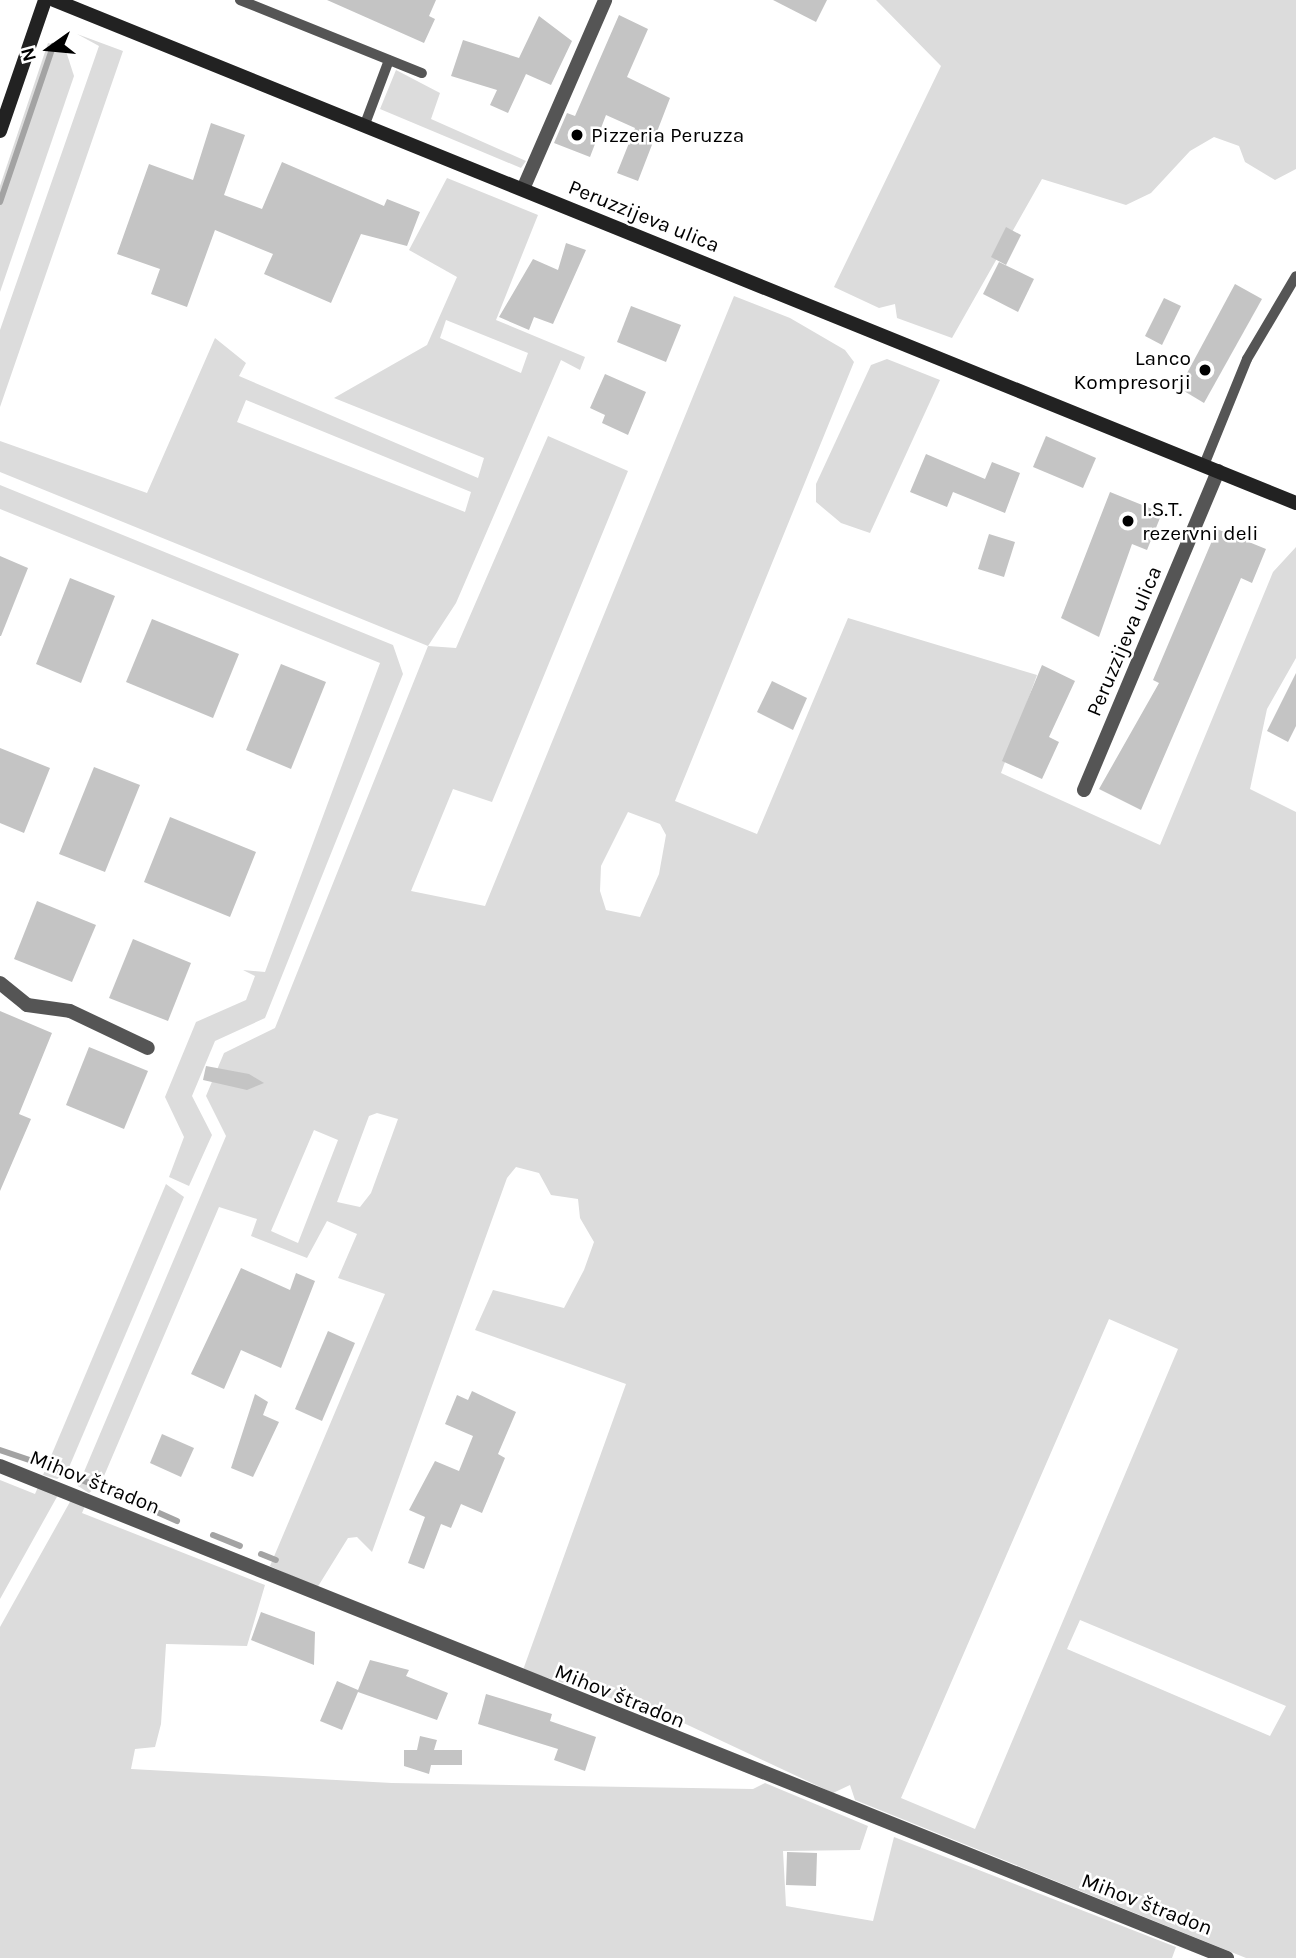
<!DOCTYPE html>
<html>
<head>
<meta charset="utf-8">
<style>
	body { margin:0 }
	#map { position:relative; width:1296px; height:1958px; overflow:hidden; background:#fff; font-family:Karla,sans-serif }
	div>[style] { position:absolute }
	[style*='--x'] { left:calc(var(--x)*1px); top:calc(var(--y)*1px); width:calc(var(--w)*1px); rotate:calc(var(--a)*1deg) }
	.green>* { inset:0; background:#dcdcdc }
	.stream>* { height:6px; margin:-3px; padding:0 3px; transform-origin:3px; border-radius:3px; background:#a3a3a3 }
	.building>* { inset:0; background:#c4c4c4 }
	.lane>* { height:10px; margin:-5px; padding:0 5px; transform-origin:5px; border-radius:5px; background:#555 }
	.street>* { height:14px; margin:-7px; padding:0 7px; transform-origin:7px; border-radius:7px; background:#555 }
	.secondary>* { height:14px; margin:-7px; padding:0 7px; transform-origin:7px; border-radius:7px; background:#222 }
	.dots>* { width:19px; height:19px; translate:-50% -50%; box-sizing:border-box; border:4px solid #fff; border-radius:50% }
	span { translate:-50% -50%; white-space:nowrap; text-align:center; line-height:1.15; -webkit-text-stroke:5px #fff; paint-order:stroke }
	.poi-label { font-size:21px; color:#000 }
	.left { translate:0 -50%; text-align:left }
	.right { translate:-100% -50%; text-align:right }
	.street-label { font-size:21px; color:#000 }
	.north { position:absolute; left:14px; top:14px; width:70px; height:70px; -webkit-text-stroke:5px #fff; paint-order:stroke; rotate:255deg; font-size:19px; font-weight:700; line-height:28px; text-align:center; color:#000 }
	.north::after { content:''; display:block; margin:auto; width:24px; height:32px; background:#000; clip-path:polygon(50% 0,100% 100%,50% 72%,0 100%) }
</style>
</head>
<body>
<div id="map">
	<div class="green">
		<i style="clip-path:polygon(876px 0,1296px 0,1296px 169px,1275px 180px,1245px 162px,1239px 146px,1214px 137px,1190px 151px,1151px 193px,1126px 205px,1042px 179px,952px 338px,897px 318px,895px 304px,879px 308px,834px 287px,941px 66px)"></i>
		<i style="clip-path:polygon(77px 34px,123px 51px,0 407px,0 330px,99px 46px)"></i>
		<i style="clip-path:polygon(48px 43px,65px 48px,74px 76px,0 292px,0 186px)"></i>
		<i style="clip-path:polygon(396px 70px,440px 93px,431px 119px,526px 161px,521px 168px,380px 109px)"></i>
		<i style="clip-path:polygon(evenodd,447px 178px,538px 215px,496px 320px,585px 357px,580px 370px,561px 360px,456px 603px,428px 646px,456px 648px,548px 436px,628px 471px,492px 802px,453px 789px,411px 891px,485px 906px,734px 296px,790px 318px,845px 350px,854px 362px,675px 801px,757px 834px,848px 618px,1037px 675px,1001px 773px,1160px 845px,1273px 572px,1296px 547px,1296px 658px,1267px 709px,1250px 789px,1296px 812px,1296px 1958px,1246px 1958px,855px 1800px,850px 1785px,833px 1793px,675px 1719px,523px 1670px,626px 1384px,475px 1330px,493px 1290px,564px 1308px,584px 1270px,594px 1242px,580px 1218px,578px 1199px,551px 1195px,539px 1173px,516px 1167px,507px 1178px,372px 1552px,357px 1537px,348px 1538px,317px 1588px,270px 1566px,385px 1294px,338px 1278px,357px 1234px,327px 1221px,307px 1258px,251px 1236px,257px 1219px,219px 1207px,101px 1483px,89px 1493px,78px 1486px,226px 1136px,206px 1096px,224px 1053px,275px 1028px,428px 646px,0 472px,0 441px,147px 493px,215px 338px,246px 363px,239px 376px,478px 478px,484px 458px,334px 398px,427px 345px,457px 277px,409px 250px,447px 178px,446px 320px,528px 353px,521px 373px,440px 338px,446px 320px,447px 178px,246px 400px,471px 492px,465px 512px,237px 422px,246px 400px,447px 178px,628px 812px,660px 824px,666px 835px,659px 874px,640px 917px,606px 910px,600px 891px,601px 866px,628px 812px,447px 178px,377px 1113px,398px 1119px,371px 1193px,360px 1207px,337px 1202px,369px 1116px,377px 1113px,447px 178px,314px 1130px,338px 1140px,298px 1243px,271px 1231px,314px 1130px,447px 178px,1109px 1319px,1178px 1349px,975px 1829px,901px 1798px,1109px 1319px,447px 178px,1080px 1620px,1286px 1706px,1270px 1736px,1067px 1649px,1080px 1620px)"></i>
		<i style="clip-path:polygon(887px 359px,940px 380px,870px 533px,841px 523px,816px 502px,816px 484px,871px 365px)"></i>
		<i style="clip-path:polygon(0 485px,393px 645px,403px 674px,265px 1018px,215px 1041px,192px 1096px,212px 1135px,189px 1186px,169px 1177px,184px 1137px,165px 1097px,196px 1022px,246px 1000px,255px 976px,243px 970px,265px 972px,380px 663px,0 509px)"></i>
		<i style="clip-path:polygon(166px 1184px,184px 1197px,67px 1472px,57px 1479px,43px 1475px)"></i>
		<i style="clip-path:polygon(0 1480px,35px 1494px,38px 1487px,58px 1495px,0 1599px)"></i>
		<i style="clip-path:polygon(71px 1500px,85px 1506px,82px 1513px,265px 1585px,247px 1646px,166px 1644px,161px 1724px,155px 1747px,135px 1749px,131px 1769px,392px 1783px,753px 1789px,765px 1783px,868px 1826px,860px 1850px,783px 1851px,786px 1906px,873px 1921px,894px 1837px,1176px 1947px,1172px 1958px,0 1958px,0 1627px)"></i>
	</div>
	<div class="stream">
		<i style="--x:0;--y:202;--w:165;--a:-71.2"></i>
		<i style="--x:0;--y:1450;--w:62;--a:18.7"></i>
		<i style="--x:84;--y:1481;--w:15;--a:20"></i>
		<i style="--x:114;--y:1493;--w:69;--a:24"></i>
		<i style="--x:213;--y:1535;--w:29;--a:22"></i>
		<i style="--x:261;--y:1554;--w:16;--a:22"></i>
	</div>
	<div class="building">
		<i style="clip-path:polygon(327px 0,436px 0,429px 16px,435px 19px,424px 43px)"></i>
		<i style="clip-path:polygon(773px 0,827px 0,816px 22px)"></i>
		<i style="clip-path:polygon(619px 15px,648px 29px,627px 77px,670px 98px,638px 181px,617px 173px,635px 128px,606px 115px,590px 157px,554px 143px,567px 113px,575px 116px)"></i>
		<i style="clip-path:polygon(539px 16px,572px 41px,551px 85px,526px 74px,508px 113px,490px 105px,497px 90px,451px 76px,463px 40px,519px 58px)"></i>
		<i style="clip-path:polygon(211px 123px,245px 135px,224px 195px,262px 209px,282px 162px,384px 206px,387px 199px,420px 212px,407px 246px,361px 234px,331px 303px,264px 274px,273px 254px,215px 230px,187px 307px,151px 294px,160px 269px,117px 254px,149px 164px,193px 180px)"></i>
		<i style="clip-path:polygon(1006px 227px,1021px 235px,1006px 265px,991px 257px)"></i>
		<i style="clip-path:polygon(566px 243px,586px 250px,553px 324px,534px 317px,529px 330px,499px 317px,533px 259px,558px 270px)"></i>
		<i style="clip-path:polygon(999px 262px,1034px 279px,1018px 312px,983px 294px)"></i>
		<i style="clip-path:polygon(1235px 284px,1262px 299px,1204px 403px,1179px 388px)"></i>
		<i style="clip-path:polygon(1164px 298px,1181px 306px,1162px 345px,1145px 336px)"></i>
		<i style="clip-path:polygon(631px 306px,681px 325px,666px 362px,617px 342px)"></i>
		<i style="clip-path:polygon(605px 374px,646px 392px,628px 435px,602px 423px,605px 415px,590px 408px)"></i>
		<i style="clip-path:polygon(1046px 436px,1096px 458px,1083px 488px,1033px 467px)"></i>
		<i style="clip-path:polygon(926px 454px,985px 479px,992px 462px,1020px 473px,1005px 513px,953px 492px,947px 507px,910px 492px)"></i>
		<i style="clip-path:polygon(1110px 492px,1162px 513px,1147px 550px,1132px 544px,1099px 637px,1061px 618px)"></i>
		<i style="clip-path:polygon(1217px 529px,1266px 549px,1252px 583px,1241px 578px,1141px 810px,1099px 789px,1159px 683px,1153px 680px)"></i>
		<i style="clip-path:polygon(989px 534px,1015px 542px,1004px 577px,978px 569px)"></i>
		<i style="clip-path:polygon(0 556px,28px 568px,1px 636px,0 636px)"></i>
		<i style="clip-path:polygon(70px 578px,115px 596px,81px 683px,36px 664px)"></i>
		<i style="clip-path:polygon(152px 619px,239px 654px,213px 718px,126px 682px)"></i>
		<i style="clip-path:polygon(281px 664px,326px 682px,291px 769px,246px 750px)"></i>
		<i style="clip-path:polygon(1042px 665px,1075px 681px,1049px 737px,1059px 742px,1042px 779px,1002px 761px)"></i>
		<i style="clip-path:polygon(1296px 673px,1296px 726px,1288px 742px,1267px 731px)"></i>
		<i style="clip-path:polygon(772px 681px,807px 698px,793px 730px,757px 712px)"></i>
		<i style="clip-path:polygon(0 748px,50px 768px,24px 833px,0 823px)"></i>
		<i style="clip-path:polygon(94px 767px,140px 785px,105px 872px,59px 854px)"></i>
		<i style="clip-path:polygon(170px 817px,256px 852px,230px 917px,144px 882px)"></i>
		<i style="clip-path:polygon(37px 901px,96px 925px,72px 982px,14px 959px)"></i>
		<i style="clip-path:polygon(133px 939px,191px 963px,168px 1021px,109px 998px)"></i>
		<i style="clip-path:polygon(0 1011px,52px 1033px,19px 1114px,31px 1119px,0 1191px)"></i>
		<i style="clip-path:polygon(89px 1047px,148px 1071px,124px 1129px,66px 1105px)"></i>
		<i style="clip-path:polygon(206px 1066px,249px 1074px,264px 1083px,247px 1090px,203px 1080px)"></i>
		<i style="clip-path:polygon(241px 1268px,290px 1290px,296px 1273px,315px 1281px,281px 1368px,241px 1350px,224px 1389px,191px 1374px)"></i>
		<i style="clip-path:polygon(328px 1331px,355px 1343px,322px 1421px,295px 1409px)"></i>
		<i style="clip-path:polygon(472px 1391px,516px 1412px,498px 1454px,505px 1458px,482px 1513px,461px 1504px,451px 1528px,441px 1524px,424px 1569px,408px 1563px,425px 1517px,409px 1510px,435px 1461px,459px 1471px,473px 1436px,445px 1424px,457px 1395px,468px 1400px)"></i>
		<i style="clip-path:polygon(255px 1394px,268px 1402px,263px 1415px,279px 1422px,253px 1477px,231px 1468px)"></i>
		<i style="clip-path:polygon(162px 1434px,194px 1448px,181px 1477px,150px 1463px)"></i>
		<i style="clip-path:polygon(261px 1612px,315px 1632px,314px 1665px,251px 1640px)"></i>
		<i style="clip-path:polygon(370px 1660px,409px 1670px,406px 1676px,448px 1693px,437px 1720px,358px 1692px,342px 1730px,320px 1721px,337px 1681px,358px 1690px)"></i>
		<i style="clip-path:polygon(486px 1694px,552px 1714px,550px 1721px,596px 1737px,585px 1771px,554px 1760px,558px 1749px,478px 1724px)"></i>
		<i style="clip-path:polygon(420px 1736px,437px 1740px,434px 1750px,462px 1750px,462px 1765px,431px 1765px,429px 1774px,404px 1766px,404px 1750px,417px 1750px)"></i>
		<i style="clip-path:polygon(787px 1852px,817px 1853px,816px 1886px,786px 1885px)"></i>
	</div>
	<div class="lane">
		<i style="--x:240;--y:0;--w:196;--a:21.9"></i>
		<i style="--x:365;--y:124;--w:68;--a:-69.4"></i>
		<i style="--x:1204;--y:465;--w:114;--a:-67.9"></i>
		<i style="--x:1247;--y:359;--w:96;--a:-59.4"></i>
	</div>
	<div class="street">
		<i style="--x:523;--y:189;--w:206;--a:-66.5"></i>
		<i style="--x:1084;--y:790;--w:346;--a:-67.2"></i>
		<i style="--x:0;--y:983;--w:35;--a:39"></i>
		<i style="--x:27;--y:1005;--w:43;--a:7.9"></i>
		<i style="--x:70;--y:1011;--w:86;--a:25.4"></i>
		<i style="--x:0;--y:1466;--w:1322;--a:21.85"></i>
	</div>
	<div class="secondary">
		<i style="--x:54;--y:0;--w:1340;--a:22.05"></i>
		<i style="--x:0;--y:131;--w:139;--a:-71"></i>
	</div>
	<div class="dots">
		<i style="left:577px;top:135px;background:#000"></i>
		<i style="left:1205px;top:370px;background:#000"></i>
		<i style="left:1128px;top:521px;background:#000"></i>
	</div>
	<div class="poi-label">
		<span class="left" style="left:591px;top:135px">Pizzeria Peruzza</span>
		<span class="right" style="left:1191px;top:370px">Lanco<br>Kompresorji</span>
		<span class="left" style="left:1142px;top:521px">I.S.T.<br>rezervni deli</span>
	</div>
	<div class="street-label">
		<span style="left:644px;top:216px;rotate:22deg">Peruzzijeva ulica</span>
		<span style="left:1124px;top:641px;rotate:-67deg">Peruzzijeva ulica</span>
		<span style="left:95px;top:1482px;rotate:22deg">Mihov štradon</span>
		<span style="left:620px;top:1696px;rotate:22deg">Mihov štradon</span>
		<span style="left:1147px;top:1904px;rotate:21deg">Mihov štradon</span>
	</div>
	<div class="north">N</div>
</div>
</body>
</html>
